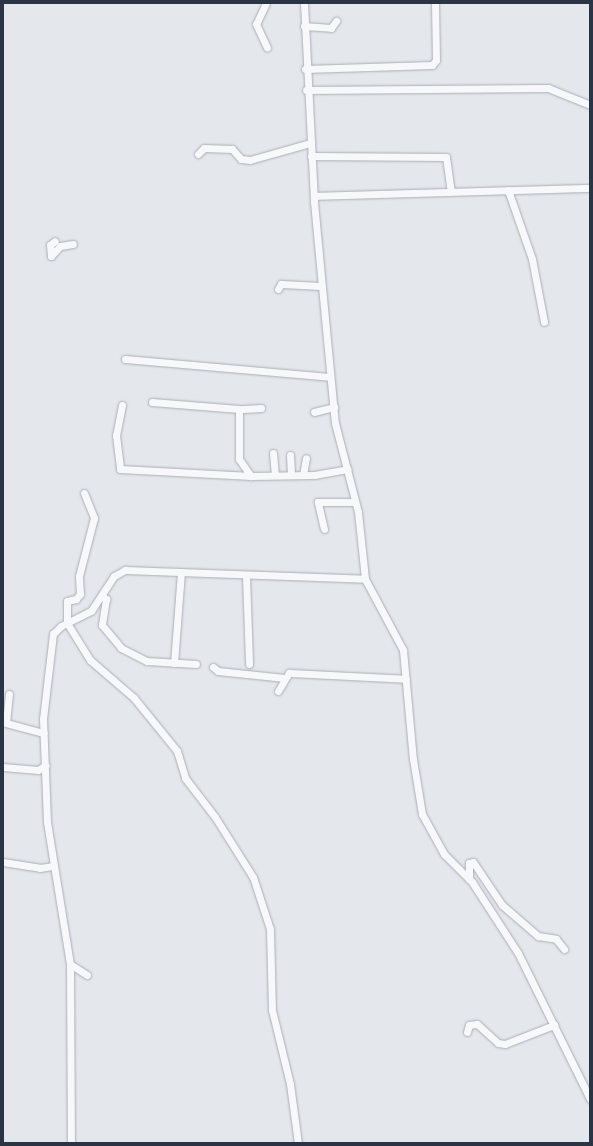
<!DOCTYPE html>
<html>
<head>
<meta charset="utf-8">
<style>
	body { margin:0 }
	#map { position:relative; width:593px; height:1146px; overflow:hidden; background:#e4e7ec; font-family:Commissioner,sans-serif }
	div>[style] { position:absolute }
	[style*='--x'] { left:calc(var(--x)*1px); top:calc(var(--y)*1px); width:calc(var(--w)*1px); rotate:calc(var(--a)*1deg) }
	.roads { filter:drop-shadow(0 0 1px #a9aeb7) drop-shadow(0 0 1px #a9aeb7) }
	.minor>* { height:7px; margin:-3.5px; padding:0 3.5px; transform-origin:3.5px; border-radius:3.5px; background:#f7f8fa }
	span { translate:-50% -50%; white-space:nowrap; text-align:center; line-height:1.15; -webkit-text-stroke:3.5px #f4f6f9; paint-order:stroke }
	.frame { position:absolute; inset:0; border:4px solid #2b3445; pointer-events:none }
</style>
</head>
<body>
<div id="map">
	<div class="roads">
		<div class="minor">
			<i style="--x:266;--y:3;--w:23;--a:115"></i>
			<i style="--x:256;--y:24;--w:26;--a:65"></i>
			<i style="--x:304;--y:3;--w:199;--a:87.1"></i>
			<i style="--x:314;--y:202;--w:222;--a:84.6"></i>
			<i style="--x:335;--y:423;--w:92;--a:75.5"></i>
			<i style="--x:358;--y:512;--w:67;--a:84"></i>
			<i style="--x:365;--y:579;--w:81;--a:61.8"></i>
			<i style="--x:403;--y:650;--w:109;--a:84.8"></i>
			<i style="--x:413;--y:759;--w:56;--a:80.7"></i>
			<i style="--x:422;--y:814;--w:46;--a:61.2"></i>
			<i style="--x:444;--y:854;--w:40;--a:45"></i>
			<i style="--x:472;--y:882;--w:85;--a:57.1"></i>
			<i style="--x:518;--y:953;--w:163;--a:63.7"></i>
			<i style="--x:304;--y:26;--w:27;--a:4"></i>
			<i style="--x:331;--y:28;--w:9;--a:-54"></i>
			<i style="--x:305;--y:69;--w:127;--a:-1.8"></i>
			<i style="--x:432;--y:65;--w:6;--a:-51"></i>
			<i style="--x:436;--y:60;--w:57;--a:-91"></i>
			<i style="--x:306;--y:90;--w:242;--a:-0.5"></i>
			<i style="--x:548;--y:88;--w:45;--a:22"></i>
			<i style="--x:198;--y:154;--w:8;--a:-45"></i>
			<i style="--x:204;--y:148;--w:28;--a:2"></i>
			<i style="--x:232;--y:149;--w:13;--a:48"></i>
			<i style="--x:241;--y:159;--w:9;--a:6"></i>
			<i style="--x:250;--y:160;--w:62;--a:-15.8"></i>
			<i style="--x:311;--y:156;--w:135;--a:0.4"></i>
			<i style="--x:446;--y:157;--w:34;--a:82"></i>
			<i style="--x:508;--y:190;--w:73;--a:70.8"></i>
			<i style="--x:532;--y:259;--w:64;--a:79.2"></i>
			<i style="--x:314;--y:196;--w:276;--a:-1.7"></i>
			<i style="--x:51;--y:256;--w:13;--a:-48"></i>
			<i style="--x:60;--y:246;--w:13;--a:-9"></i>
			<i style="--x:51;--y:256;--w:11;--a:-95"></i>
			<i style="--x:50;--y:245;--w:6;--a:-39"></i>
			<i style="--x:278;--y:289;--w:6;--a:-59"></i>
			<i style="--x:281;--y:284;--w:40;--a:2.9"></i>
			<i style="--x:125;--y:359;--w:205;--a:5"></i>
			<i style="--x:152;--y:402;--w:87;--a:4.6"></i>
			<i style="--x:122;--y:405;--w:31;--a:101"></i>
			<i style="--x:116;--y:435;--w:34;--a:83"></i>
			<i style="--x:120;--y:469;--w:131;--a:3.1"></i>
			<i style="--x:261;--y:408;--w:22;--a:177"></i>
			<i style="--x:239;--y:409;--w:50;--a:90"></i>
			<i style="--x:239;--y:459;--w:21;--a:55"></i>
			<i style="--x:251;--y:476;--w:63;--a:-0.9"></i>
			<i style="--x:314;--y:475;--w:34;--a:-10"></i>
			<i style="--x:314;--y:412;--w:21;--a:-14"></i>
			<i style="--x:273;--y:453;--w:22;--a:85"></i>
			<i style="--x:290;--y:455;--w:20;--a:87"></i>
			<i style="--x:303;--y:475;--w:17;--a:-80"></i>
			<i style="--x:84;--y:493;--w:27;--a:68"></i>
			<i style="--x:94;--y:518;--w:60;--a:104.5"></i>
			<i style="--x:79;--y:576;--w:18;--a:87"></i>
			<i style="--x:80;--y:594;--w:6;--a:129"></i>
			<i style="--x:76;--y:599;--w:9;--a:167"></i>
			<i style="--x:67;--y:601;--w:22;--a:90"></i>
			<i style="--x:67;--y:623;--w:44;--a:58.1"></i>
			<i style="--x:90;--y:660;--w:58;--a:40.8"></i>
			<i style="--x:134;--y:698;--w:68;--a:50.9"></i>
			<i style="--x:177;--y:751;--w:28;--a:73"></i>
			<i style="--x:185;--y:778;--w:49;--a:52.4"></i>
			<i style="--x:215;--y:817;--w:71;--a:57.7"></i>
			<i style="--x:253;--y:877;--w:55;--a:71.9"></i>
			<i style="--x:270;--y:929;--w:81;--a:88.6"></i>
			<i style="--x:272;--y:1010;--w:76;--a:76.3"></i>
			<i style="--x:290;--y:1084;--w:60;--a:82.3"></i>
			<i style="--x:324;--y:529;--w:28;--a:-103"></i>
			<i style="--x:318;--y:502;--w:37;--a:0"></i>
			<i style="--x:246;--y:576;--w:88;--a:88"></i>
			<i style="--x:103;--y:597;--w:4;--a:34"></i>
			<i style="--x:106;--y:599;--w:26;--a:99"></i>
			<i style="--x:102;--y:625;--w:30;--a:50"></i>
			<i style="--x:121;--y:648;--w:29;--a:27"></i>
			<i style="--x:147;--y:661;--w:49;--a:3.5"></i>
			<i style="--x:174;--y:663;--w:91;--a:-85.6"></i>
			<i style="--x:213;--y:667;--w:6;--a:39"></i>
			<i style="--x:218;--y:671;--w:67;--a:6"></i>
			<i style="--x:278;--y:691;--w:21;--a:-59"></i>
			<i style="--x:289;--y:673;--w:117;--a:2.9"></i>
			<i style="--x:9;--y:694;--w:29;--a:96"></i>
			<i style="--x:6;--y:723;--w:39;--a:15"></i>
			<i style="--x:3;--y:767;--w:35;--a:5"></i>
			<i style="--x:38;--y:770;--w:9;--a:-32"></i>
			<i style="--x:3;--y:862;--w:37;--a:9"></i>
			<i style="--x:40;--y:868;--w:12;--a:-9"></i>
			<i style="--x:469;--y:879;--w:16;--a:-90"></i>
			<i style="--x:469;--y:863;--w:4;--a:-14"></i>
			<i style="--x:473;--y:862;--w:52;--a:56"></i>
			<i style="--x:502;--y:905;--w:48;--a:40.7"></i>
			<i style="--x:538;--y:936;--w:18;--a:9"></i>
			<i style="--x:556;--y:939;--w:13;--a:51"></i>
			<i style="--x:70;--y:964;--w:179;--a:89.7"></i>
			<i style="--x:87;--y:975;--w:20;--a:-147"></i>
			<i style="--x:70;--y:964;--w:144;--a:-99.2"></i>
			<i style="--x:47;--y:822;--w:103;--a:-92.2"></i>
			<i style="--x:43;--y:719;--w:86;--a:-83.3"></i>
			<i style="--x:53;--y:634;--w:11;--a:-45"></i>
			<i style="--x:61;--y:626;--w:34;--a:-27"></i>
			<i style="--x:91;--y:611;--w:42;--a:-56.7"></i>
			<i style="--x:114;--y:576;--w:13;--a:-29"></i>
			<i style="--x:125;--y:570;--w:240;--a:2.1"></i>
			<i style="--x:467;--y:1032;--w:7;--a:-74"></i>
			<i style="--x:469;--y:1025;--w:8;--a:-7"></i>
			<i style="--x:477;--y:1024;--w:28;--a:42"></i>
			<i style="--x:498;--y:1043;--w:7;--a:8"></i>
			<i style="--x:505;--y:1044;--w:53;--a:-21.2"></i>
		</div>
	</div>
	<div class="frame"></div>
</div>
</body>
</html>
